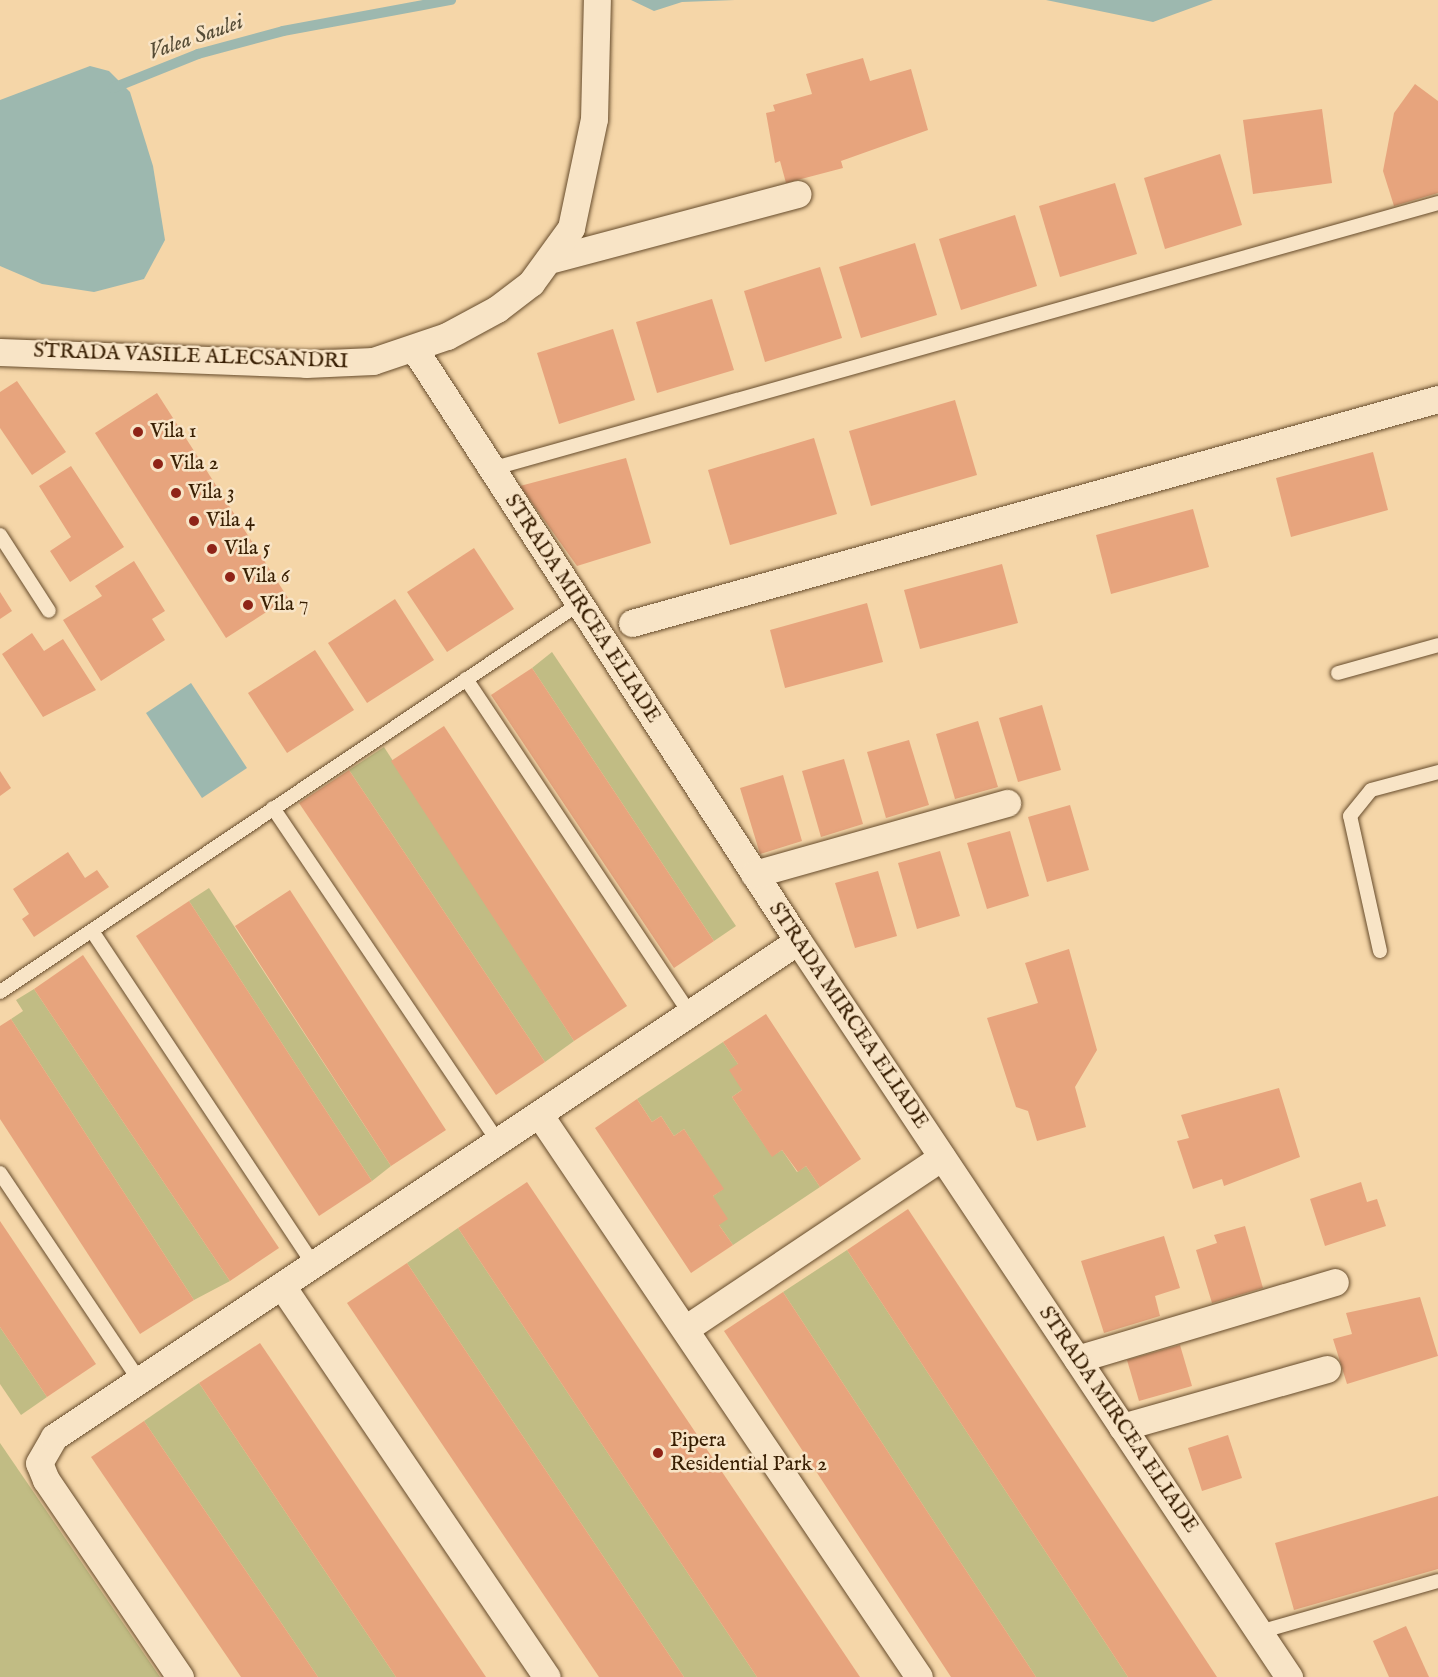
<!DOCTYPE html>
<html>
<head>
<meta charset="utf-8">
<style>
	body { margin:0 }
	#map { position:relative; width:1438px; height:1677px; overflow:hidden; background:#f5d6a8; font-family:"IM FELL English",serif }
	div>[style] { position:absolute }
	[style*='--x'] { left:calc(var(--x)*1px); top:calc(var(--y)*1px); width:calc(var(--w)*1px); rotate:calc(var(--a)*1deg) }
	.green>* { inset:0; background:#c1bc84 }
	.water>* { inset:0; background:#9db8af }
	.stream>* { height:10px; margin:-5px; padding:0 5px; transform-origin:5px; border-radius:5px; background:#9db8af }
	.building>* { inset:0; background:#e7a47d }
	.roads { filter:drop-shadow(0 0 2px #674c2c) drop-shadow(0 0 2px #674c2c) }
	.lane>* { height:14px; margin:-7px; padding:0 7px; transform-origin:7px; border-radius:7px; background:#f8e4c6 }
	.street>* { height:27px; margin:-13.5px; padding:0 13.5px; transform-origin:13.5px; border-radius:13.5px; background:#f8e4c6 }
	.dots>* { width:16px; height:16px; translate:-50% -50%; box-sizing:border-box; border:3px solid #f8e4c6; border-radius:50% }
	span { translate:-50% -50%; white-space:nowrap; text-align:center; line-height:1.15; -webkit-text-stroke:5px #f8e4c6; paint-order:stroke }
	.street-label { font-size:21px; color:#381e02 }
	.poi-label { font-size:21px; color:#381e02 }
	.left { translate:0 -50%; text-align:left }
	.water-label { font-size:22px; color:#564c36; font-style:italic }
</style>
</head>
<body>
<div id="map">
	<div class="green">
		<i style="clip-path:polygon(552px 652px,736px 926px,714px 941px,532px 668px)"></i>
		<i style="clip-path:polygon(384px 747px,574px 1041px,545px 1062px,349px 770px)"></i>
		<i style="clip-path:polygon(209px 888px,391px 1166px,372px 1181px,189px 901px)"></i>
		<i style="clip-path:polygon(34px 989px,230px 1281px,194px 1300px,11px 1019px,23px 1011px,16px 1000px)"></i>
		<i style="clip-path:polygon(723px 1042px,738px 1064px,742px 1090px,732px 1097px,772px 1156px,782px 1150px,797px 1172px,806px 1166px,820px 1187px,733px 1245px,719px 1225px,713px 1196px,723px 1189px,684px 1129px,674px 1136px,661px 1116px,652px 1122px,637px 1099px)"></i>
		<i style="clip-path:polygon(458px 1228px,757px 1677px,684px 1677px,407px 1263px)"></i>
		<i style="clip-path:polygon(847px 1250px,1128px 1677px,1036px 1677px,783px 1292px)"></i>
		<i style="clip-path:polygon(0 1327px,47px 1397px,21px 1415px,0 1384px)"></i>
		<i style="clip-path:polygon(199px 1383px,396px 1677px,318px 1677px,144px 1421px)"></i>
		<i style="clip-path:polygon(0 1443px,160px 1677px,0 1677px)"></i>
	</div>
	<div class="water">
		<i style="clip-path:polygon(631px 0,735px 0,682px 2px,654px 11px)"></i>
		<i style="clip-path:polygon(1046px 0,1213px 0,1153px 22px)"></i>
		<i style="clip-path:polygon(90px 66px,109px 71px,130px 92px,153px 166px,165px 240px,144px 279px,94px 292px,42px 284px,0 266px,0 100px)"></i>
		<i style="clip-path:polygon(191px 683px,247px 768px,202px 798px,146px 713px)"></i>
	</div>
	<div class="stream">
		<i style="--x:113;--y:88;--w:92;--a:-21.8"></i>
		<i style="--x:198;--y:54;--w:88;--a:-15.1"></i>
		<i style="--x:283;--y:31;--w:171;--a:-10.5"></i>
	</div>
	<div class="building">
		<i style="clip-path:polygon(863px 58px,870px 81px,911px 69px,928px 130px,841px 161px,843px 168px,786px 183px,780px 161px,775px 163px,766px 113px,775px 111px,773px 105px,812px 94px,806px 74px)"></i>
		<i style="clip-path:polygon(1415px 84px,1438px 101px,1438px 193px,1394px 206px,1383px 171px,1394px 113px)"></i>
		<i style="clip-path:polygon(1322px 109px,1332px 183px,1253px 194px,1243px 120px)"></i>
		<i style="clip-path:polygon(1220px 154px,1242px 225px,1165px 249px,1144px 178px)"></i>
		<i style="clip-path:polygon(1115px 183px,1137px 254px,1060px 277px,1039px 206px)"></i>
		<i style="clip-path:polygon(1015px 215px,1037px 286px,961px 310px,939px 239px)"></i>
		<i style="clip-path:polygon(915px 243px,937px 315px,861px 338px,839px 267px)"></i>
		<i style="clip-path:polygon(820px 267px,842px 338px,765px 362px,744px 291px)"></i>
		<i style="clip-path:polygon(712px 299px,734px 370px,657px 393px,636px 322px)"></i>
		<i style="clip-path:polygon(613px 329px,635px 400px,559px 424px,537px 353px)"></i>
		<i style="clip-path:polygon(17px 381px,66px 452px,32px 475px,0 428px,0 392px)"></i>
		<i style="clip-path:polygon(157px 393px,288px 598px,226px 638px,95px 433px)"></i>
		<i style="clip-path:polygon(955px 400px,977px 475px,871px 506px,849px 431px)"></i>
		<i style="clip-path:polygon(814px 438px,837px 514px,730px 545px,708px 470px)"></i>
		<i style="clip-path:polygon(1373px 452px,1388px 510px,1291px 537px,1276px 478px)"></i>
		<i style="clip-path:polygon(626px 458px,651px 543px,577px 566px,520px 486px)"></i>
		<i style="clip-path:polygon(71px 466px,124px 547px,70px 582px,50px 551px,71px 537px,39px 486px)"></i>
		<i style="clip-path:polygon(1193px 509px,1209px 567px,1111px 594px,1096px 535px)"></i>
		<i style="clip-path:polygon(474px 548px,514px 609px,447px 652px,407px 592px)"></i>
		<i style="clip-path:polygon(134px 561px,165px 611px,152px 619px,165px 640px,101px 681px,63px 620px,102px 596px,95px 586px)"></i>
		<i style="clip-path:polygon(1002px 564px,1018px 623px,920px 649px,904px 590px)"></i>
		<i style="clip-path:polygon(0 592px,12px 611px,0 619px)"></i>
		<i style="clip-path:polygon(395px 599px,434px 660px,367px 703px,328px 643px)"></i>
		<i style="clip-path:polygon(867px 603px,883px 662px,785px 688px,770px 630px)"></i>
		<i style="clip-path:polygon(32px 633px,44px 651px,63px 639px,96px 690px,43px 717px,2px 654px)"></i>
		<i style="clip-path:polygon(315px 650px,354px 710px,287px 753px,248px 693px)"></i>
		<i style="clip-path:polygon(532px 668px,714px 941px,674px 968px,491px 695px)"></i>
		<i style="clip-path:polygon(1042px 705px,1061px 770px,1018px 782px,999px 718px)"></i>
		<i style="clip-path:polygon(978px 721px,998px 787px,955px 799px,936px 734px)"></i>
		<i style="clip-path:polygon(444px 726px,627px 1006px,574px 1041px,391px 761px)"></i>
		<i style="clip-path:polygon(909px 740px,929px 805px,886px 818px,867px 752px)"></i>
		<i style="clip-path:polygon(844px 759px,863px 824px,821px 837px,802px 771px)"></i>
		<i style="clip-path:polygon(349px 770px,545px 1062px,496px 1095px,299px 803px)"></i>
		<i style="clip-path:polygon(0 771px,11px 788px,0 796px)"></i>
		<i style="clip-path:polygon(783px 775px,802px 841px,760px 854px,740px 788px)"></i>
		<i style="clip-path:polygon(1070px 805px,1089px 870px,1047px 882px,1028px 817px)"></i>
		<i style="clip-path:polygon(1010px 831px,1029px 896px,987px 909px,967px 843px)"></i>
		<i style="clip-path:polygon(940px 851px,960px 916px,917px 929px,898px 863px)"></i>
		<i style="clip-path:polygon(68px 852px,85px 878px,97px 870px,109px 887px,34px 937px,22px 919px,29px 914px,13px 889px)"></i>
		<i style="clip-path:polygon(878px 871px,897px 936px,855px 948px,835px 883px)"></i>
		<i style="clip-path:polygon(290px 890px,446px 1130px,391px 1166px,235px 926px)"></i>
		<i style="clip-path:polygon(189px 901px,372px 1181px,319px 1216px,136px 936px)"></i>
		<i style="clip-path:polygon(1069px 949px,1097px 1050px,1075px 1087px,1086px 1127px,1037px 1141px,1028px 1111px,1016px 1107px,987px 1018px,1038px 1003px,1025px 963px)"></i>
		<i style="clip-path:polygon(83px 955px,279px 1248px,230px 1281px,34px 989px)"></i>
		<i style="clip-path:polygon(766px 1014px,861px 1159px,820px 1187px,806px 1166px,798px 1172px,782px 1150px,772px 1157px,732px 1097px,742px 1090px,729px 1070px,738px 1064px,723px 1042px)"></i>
		<i style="clip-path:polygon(11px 1019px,194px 1300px,140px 1334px,0 1119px,0 1026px)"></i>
		<i style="clip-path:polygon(1279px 1088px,1300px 1157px,1224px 1186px,1222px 1179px,1193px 1189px,1177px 1141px,1189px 1138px,1181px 1115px)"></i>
		<i style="clip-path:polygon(637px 1099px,652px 1122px,661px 1116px,674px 1136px,684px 1129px,724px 1189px,713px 1196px,728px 1219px,719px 1225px,733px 1245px,691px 1273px,595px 1128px)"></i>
		<i style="clip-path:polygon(527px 1182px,860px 1677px,757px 1677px,458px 1228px)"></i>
		<i style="clip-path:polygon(1361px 1182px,1367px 1202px,1377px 1199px,1386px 1226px,1325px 1246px,1310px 1199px)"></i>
		<i style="clip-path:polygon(908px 1209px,1217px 1677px,1128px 1677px,847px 1250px)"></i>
		<i style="clip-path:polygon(0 1221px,96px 1364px,47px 1397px,0 1327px)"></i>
		<i style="clip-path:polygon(1245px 1226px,1263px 1288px,1212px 1303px,1196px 1250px,1217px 1243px,1214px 1235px)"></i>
		<i style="clip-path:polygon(1164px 1236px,1180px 1288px,1155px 1296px,1160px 1316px,1104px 1333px,1081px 1261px)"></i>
		<i style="clip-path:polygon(407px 1263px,684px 1677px,599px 1677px,347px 1303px)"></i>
		<i style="clip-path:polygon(783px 1292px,1036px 1677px,951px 1677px,724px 1331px)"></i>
		<i style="clip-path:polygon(1420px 1297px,1438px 1356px,1347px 1384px,1333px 1339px,1352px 1334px,1346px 1313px)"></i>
		<i style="clip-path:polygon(260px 1343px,486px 1677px,396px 1677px,199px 1383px)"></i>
		<i style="clip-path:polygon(1180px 1345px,1192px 1386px,1139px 1401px,1127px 1360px)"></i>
		<i style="clip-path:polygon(144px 1421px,318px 1677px,241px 1677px,91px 1457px)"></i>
		<i style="clip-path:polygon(1228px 1435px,1242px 1478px,1202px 1491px,1188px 1448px)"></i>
		<i style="clip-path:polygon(1438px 1496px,1438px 1569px,1294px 1610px,1275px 1543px)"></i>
		<i style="clip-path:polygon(1406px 1626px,1429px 1677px,1389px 1677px,1373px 1641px)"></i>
	</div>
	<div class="roads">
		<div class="lane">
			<i style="--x:491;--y:469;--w:984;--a:-15.69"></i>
			<i style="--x:0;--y:535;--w:90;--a:57.2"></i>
			<i style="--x:1338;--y:673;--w:104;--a:-15.6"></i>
			<i style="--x:466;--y:679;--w:402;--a:56.2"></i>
			<i style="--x:273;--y:808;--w:403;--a:56"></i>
			<i style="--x:92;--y:931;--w:401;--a:56.4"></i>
			<i style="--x:1380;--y:951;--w:138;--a:-102.5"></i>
			<i style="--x:1350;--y:816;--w:33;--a:-51"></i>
			<i style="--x:1371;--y:790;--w:69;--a:-15"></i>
			<i style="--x:0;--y:992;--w:697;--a:-33.83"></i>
			<i style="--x:0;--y:1173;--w:249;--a:56.1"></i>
			<i style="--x:1259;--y:1632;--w:186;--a:-15.9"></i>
		</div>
		<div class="street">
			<i style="--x:553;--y:259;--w:253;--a:-14.9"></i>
			<i style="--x:415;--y:350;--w:704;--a:57.05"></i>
			<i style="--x:798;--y:941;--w:885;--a:56.29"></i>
			<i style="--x:0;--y:352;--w:306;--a:2.2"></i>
			<i style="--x:306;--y:364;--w:67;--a:-2.6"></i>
			<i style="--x:373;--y:361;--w:78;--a:-18.7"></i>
			<i style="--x:447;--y:336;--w:57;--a:-28.4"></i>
			<i style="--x:497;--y:309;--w:43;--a:-37.4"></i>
			<i style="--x:531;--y:283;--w:68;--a:-54"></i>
			<i style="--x:571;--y:228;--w:111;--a:-78.1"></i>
			<i style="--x:594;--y:119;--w:119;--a:-88.6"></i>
			<i style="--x:632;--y:623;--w:837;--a:-15.53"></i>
			<i style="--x:754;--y:874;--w:263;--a:-15.7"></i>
			<i style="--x:539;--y:1114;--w:679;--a:55.98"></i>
			<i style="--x:282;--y:1286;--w:472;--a:55.9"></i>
			<i style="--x:685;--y:1329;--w:309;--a:-33.8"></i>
			<i style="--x:1077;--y:1359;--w:269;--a:-16.6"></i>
			<i style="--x:1122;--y:1427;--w:213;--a:-15.8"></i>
			<i style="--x:180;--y:1677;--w:238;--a:-124.2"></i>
			<i style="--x:46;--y:1480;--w:18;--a:-112"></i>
			<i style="--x:39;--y:1463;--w:30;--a:-60"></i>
			<i style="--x:54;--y:1437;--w:894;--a:-33.69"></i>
		</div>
	</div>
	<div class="dots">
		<i style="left:138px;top:432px;background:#8f2418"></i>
		<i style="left:158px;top:464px;background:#8f2418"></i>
		<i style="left:176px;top:493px;background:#8f2418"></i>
		<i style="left:194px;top:521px;background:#8f2418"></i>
		<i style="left:212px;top:549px;background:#8f2418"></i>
		<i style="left:230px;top:577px;background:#8f2418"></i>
		<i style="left:248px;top:605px;background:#8f2418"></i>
		<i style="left:658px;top:1453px;background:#8f2418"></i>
	</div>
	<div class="street-label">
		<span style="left:191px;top:357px;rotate:2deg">STRADA VASILE ALECSANDRI</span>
		<span style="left:582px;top:609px;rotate:57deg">STRADA MIRCEA ELIADE</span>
		<span style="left:848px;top:1016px;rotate:56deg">STRADA MIRCEA ELIADE</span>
		<span style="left:1118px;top:1420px;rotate:56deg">STRADA MIRCEA ELIADE</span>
	</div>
	<div class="poi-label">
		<span class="left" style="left:150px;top:432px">Vila 1</span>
		<span class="left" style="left:170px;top:464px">Vila 2</span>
		<span class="left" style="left:188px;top:493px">Vila 3</span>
		<span class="left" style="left:206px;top:521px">Vila 4</span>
		<span class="left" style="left:224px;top:549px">Vila 5</span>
		<span class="left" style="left:242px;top:577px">Vila 6</span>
		<span class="left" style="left:260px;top:605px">Vila 7</span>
		<span class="left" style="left:670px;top:1453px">Pipera<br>Residential Park 2</span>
	</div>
	<div class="water-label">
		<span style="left:196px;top:38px;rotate:-19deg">Valea Saulei</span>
	</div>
</div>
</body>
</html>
